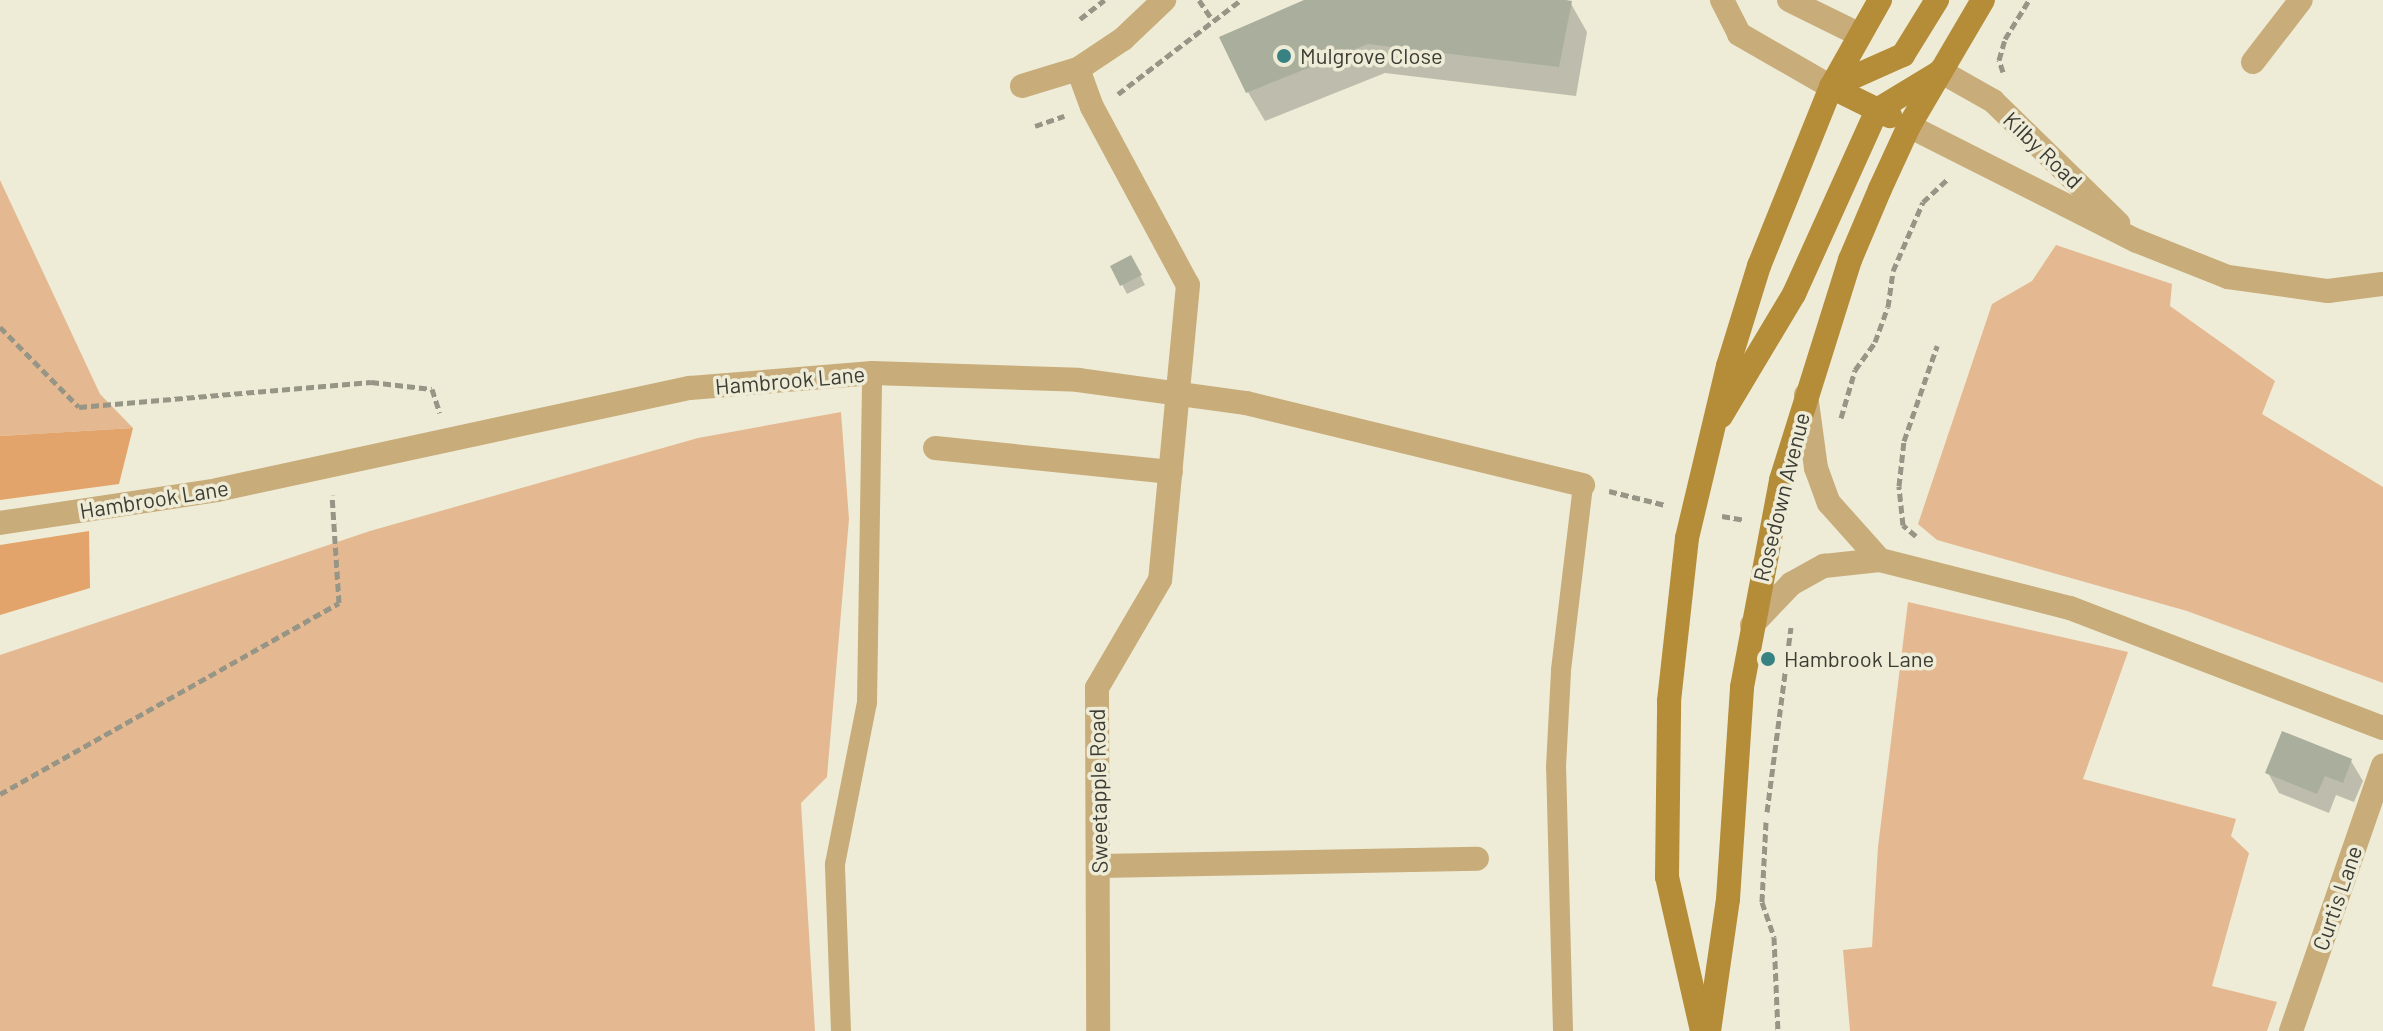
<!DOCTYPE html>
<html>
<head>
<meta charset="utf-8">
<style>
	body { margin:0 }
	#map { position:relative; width:2383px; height:1031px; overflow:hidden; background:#eeecd7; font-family:Barlow,sans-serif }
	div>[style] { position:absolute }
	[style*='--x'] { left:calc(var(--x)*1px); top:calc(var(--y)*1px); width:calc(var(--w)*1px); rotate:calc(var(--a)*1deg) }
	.green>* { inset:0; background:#e4b992 }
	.forest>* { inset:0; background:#e2a46a }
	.shadow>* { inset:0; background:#0003 }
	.building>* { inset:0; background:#a9af9c }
	.path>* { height:5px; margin-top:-2.5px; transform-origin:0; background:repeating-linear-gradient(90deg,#969586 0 8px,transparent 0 12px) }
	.lane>* { height:20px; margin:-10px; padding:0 10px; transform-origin:10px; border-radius:10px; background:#c8ac7a }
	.street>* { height:24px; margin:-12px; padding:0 12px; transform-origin:12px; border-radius:12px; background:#c8ac7a }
	.secondary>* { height:24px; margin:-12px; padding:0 12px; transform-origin:12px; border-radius:12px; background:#b58c38 }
	.dots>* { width:22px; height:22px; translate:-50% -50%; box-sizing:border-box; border:4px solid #eeecd7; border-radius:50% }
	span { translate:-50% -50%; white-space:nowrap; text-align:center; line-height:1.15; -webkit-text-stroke:7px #eeecd7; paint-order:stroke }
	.poi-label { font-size:22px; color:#3d3c34 }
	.left { translate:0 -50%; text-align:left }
	.street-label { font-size:22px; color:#3d3c34 }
</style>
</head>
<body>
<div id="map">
	<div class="green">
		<i style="clip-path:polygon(0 180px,100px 394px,133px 428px,0 436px)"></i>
		<i style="clip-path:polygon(2056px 245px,2172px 284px,2170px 306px,2275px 381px,2262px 414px,2383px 487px,2383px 683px,2187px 611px,1937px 540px,1918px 524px,1992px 304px,2032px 281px)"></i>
		<i style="clip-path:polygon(841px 412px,849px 519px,827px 777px,801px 803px,815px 1031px,0 1031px,0 655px,370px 531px,698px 438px)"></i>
		<i style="clip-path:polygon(1908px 602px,2128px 652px,2083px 779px,2236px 819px,2231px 836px,2249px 853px,2212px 986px,2277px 1002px,2267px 1031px,1850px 1031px,1843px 950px,1872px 947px,1878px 847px)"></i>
	</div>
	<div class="forest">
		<i style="clip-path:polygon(133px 428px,119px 484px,0 500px,0 436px)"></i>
		<i style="clip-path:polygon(89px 531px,90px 588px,0 615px,0 545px)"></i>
	</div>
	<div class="shadow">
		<i style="clip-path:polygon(1310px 0,1570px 2px,1587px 32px,1576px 96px,1385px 73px,1265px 121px,1248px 92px)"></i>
		<i style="clip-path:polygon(1131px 257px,1145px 285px,1127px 294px,1113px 267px)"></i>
		<i style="clip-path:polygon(2351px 761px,2363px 781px,2354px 802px,2336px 795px,2329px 813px,2279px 793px,2268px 773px)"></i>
	</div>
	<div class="building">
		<i style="clip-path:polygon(1304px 0,1566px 0,1572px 1px,1559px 67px,1368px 44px,1246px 93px,1219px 37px)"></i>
		<i style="clip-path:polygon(1131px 255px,1142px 275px,1120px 286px,1110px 266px)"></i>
		<i style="clip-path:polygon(2282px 731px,2352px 759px,2343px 783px,2325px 776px,2317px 794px,2265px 773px)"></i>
	</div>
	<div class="path">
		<i style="--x:1199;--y:0;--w:22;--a:56"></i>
		<i style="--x:1080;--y:19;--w:31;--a:-38"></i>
		<i style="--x:2003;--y:72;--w:13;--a:-108"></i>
		<i style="--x:1999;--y:60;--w:22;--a:-74"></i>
		<i style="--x:2005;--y:39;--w:46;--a:-58.4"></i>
		<i style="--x:1118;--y:94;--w:155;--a:-37.4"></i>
		<i style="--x:1035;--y:126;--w:31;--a:-19"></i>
		<i style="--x:0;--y:327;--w:112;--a:45.4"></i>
		<i style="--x:79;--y:407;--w:293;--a:-4.9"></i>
		<i style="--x:371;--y:382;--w:61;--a:6.5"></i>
		<i style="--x:432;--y:389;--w:25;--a:72"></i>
		<i style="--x:1841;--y:418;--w:50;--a:-73.7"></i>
		<i style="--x:1855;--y:370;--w:34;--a:-54"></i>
		<i style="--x:1875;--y:342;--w:37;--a:-70"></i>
		<i style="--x:1888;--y:307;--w:36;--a:-82"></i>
		<i style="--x:1893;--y:271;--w:75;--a:-66.5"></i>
		<i style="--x:1923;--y:202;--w:35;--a:-43"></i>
		<i style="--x:1609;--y:491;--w:58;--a:14"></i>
		<i style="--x:1722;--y:516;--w:22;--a:10"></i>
		<i style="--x:1916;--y:536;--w:17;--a:-140"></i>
		<i style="--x:1903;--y:525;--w:39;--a:-96"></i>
		<i style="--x:1899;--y:486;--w:45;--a:-83.7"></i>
		<i style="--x:1904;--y:441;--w:101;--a:-70.8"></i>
		<i style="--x:0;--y:794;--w:389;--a:-29.4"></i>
		<i style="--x:339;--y:603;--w:108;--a:-93.7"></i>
		<i style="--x:1767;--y:812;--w:186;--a:-82.6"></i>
		<i style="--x:1766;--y:822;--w:80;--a:92.9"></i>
		<i style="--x:1762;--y:902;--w:37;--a:71"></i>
		<i style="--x:1774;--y:937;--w:94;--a:87.6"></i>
	</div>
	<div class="lane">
		<i style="--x:841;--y:1031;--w:167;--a:-92.1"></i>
		<i style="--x:835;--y:864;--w:164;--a:-78.8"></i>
		<i style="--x:867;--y:703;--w:330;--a:-89.1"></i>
		<i style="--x:1563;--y:1031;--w:264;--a:-91.5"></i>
		<i style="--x:1556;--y:767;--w:97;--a:-87"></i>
		<i style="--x:1561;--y:670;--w:186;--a:-83.2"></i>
	</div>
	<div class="street">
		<i style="--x:1722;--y:0;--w:38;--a:63"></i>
		<i style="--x:1739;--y:34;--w:106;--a:29.9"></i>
		<i style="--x:1789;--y:0;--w:79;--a:26.2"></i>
		<i style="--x:2253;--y:62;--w:78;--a:-52.3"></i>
		<i style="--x:1078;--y:69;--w:40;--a:69.8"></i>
		<i style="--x:1092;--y:107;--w:202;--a:61.7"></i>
		<i style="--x:1188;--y:285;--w:296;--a:95.4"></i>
		<i style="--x:1160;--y:580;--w:125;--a:120.3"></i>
		<i style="--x:1097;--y:688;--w:343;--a:89.8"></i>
		<i style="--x:1940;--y:71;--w:61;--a:29.5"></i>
		<i style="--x:1993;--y:101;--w:175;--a:44.3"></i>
		<i style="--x:1022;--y:86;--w:59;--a:-16.9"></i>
		<i style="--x:1078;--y:69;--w:54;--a:-33.7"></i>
		<i style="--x:1123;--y:39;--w:57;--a:-43.6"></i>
		<i style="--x:1909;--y:126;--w:255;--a:26.8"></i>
		<i style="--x:2137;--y:241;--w:98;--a:21.6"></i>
		<i style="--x:2228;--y:277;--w:101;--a:8"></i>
		<i style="--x:2328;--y:291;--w:55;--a:-7.3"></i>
		<i style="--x:1806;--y:395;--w:74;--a:82.2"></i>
		<i style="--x:1816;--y:468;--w:37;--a:70"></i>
		<i style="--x:1829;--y:503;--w:76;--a:48.2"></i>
		<i style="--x:935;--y:448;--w:237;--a:5.8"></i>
		<i style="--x:0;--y:523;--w:219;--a:-8.6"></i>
		<i style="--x:217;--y:490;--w:484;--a:-12.2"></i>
		<i style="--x:690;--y:388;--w:183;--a:-4.7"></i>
		<i style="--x:872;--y:373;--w:206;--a:1.9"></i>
		<i style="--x:1078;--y:380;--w:170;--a:7.8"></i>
		<i style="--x:1246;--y:403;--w:347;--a:13.7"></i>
		<i style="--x:1752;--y:625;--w:57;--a:-46.4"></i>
		<i style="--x:1791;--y:584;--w:38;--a:-29"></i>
		<i style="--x:1824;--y:566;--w:56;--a:-6.1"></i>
		<i style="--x:1880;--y:560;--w:196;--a:14.2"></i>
		<i style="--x:2070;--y:608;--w:335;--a:21"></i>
		<i style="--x:1100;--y:866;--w:377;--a:-1.1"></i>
		<i style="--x:2291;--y:1031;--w:281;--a:-70.9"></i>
	</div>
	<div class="secondary">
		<i style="--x:1831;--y:87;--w:79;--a:-24"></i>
		<i style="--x:1903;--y:55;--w:65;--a:-58.3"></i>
		<i style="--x:1831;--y:87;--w:66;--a:26.2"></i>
		<i style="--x:1721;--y:416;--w:142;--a:-59.1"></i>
		<i style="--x:1794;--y:294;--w:202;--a:-65.7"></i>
		<i style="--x:1877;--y:110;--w:71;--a:-31.2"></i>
		<i style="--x:1702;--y:1031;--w:158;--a:-102.8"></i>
		<i style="--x:1667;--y:877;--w:176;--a:-89.3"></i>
		<i style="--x:1669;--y:701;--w:164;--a:-83.7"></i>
		<i style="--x:1687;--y:538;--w:177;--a:-76.6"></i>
		<i style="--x:1728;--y:366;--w:105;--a:-72.8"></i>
		<i style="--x:1759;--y:266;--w:193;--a:-68.1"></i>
		<i style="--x:1831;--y:87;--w:100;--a:-60.6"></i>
		<i style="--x:1709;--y:1031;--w:133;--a:-81.8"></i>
		<i style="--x:1728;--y:899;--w:212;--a:-86.2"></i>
		<i style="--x:1742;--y:687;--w:211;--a:-79.3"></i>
		<i style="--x:1781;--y:480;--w:231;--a:-72.6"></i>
		<i style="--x:1850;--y:260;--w:77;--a:-67.1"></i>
		<i style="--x:1880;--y:189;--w:69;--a:-65.3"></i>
		<i style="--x:1909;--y:126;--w:146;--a:-59.6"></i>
	</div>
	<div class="dots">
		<i style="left:1284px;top:56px;background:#398283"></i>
		<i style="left:1768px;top:659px;background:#398283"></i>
	</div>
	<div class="poi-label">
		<span class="left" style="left:1300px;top:56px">Mulgrove Close</span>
		<span class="left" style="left:1784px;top:659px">Hambrook Lane</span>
	</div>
	<div class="street-label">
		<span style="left:2043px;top:150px;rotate:44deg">Kilby Road</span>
		<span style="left:790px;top:380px;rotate:-5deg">Hambrook Lane</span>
		<span style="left:1781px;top:497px;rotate:-76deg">Rosedown Avenue</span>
		<span style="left:154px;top:499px;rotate:-9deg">Hambrook Lane</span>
		<span style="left:1098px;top:791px;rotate:-91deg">Sweetapple Road</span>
		<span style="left:2337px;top:898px;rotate:-71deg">Curtis Lane</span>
	</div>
</div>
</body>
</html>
